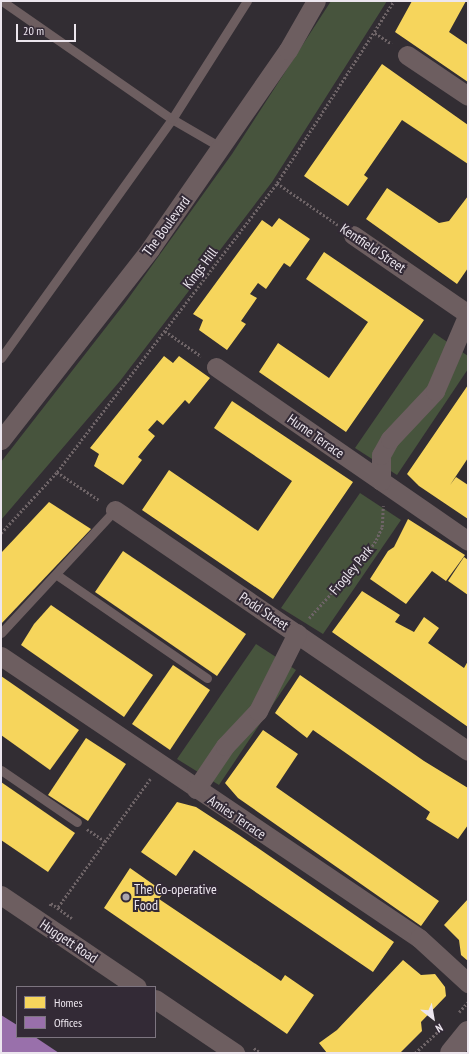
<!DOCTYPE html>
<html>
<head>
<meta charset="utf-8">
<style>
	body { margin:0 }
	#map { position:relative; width:469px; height:1054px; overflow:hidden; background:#322d33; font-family:"PT Sans Narrow",sans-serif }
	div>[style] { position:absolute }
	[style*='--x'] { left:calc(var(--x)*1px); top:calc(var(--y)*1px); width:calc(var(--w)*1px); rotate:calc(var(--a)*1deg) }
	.green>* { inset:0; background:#47543d }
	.homes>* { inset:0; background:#f6d55c }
	.offices>* { inset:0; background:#9970ab }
	.path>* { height:2.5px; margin-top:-1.25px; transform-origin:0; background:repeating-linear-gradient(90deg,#6e6467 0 2px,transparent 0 4px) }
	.lane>* { height:9px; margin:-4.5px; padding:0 4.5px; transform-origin:4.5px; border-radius:4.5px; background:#6d5e60 }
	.street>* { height:19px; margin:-9.5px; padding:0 9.5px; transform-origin:9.5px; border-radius:9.5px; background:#6d5e60 }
	.secondary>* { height:22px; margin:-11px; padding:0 11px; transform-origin:11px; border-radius:11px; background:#6f6063 }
	.dots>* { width:11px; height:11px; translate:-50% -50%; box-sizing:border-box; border:2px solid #332a36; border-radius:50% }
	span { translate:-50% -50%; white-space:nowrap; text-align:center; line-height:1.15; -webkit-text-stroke:4px #332a36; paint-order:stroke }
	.street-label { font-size:14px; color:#ece6ee }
	.poi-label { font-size:14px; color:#ece6ee }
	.left { translate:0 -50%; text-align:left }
	.frame { position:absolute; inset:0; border:2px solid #ece6ee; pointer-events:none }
	.legend { position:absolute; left:16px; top:986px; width:140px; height:52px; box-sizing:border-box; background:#332a36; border:1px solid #7d7580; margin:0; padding:5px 7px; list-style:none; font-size:12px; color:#ece6ee }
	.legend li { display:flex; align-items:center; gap:8px; height:20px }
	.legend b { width:20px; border:1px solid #7d7580 }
	.north { position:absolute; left:413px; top:998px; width:40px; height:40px; -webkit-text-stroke:3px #332a36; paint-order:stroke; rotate:149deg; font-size:11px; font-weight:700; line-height:16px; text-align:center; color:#ece6ee }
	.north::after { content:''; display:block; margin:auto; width:14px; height:18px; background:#ece6ee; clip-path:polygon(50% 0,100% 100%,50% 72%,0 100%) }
	.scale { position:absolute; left:16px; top:24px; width:60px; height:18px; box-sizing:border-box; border:2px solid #ece6ee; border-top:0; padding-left:5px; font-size:12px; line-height:14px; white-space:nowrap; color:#ece6ee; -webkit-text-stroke:3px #332a36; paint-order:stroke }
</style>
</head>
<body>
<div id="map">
	<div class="green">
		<i style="clip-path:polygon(331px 1px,387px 1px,272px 182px,120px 381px,1px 520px,1px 462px,125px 303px,232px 154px)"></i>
		<i style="clip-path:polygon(434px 333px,468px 356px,468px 369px,397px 475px,355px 448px)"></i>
		<i style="clip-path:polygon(360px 493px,401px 520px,323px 634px,281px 608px)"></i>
		<i style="clip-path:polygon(256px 644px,296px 670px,219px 785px,177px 759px)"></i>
	</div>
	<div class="homes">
		<i style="clip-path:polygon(412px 1px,466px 1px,449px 32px,468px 45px,468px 82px,395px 32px)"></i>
		<i style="clip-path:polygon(382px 64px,468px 125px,468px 164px,402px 120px,364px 175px,368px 178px,348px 206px,304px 176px)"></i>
		<i style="clip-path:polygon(387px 188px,439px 223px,449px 221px,468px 196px,468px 268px,457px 284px,366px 219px)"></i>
		<i style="clip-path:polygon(279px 218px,310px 239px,290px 267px,284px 263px,266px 289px,258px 283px,250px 294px,257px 298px,241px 321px,246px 324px,227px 350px,199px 330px,203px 320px,193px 314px,262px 220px,272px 227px)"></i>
		<i style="clip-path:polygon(324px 252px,424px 320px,346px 432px,259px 372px,278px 343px,329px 378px,368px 322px,306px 279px)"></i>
		<i style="clip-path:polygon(164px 356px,173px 363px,179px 356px,210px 378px,189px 404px,185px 400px,163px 425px,157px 420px,148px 430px,155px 436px,138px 457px,142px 460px,123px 485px,94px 466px,99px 454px,90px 448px)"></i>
		<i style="clip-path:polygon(468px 385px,468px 458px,450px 485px,456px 477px,468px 485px,468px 519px,419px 486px,407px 474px)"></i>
		<i style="clip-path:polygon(232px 401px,353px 482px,273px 599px,142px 510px,169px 470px,258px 531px,292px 481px,214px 428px)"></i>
		<i style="clip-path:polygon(49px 502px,91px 529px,1px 624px,1px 553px)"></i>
		<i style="clip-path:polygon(408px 519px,465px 555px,446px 581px,432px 571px,406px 604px,370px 579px,388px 551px,394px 547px)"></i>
		<i style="clip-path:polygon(123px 551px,246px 634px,217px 676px,95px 592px)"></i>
		<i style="clip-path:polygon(464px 557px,468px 560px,468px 595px,448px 581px)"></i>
		<i style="clip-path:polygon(362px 591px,400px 615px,395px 622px,414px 632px,424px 617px,439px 628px,428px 643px,464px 668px,468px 661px,468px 727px,332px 632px)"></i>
		<i style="clip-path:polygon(51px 605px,153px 675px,124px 717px,21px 645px,34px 624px)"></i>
		<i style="clip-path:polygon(173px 665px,210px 690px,170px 750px,132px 724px)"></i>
		<i style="clip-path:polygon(300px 675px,424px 761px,468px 788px,468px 825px,458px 839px,426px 819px,430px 812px,313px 730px,307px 738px,275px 713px)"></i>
		<i style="clip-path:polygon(1px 676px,79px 730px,50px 770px,1px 735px)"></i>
		<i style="clip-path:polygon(263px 730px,298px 754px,276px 787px,439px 901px,421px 926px,238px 798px,225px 783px)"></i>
		<i style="clip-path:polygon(86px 738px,126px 764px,88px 821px,48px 795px)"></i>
		<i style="clip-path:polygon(1px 782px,75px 833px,48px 872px,1px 840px)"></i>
		<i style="clip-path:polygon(177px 802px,196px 807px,239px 835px,394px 942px,373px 972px,194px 850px,176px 876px,141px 852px)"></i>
		<i style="clip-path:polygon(130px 868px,164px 892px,159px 899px,281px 981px,285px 975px,314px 995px,287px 1034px,104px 908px)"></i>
		<i style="clip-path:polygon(468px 899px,468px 961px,461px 955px,459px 940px,444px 925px)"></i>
		<i style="clip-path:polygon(403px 960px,421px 975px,435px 974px,445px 987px,446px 996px,421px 1022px,422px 1031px,400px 1053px,327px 1053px,319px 1043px,337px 1030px)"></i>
	</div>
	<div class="offices">
		<i style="clip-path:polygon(1px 1015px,17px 1025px,17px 1037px,35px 1037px,59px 1053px,1px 1053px)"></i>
	</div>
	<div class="path">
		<i style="--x:375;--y:33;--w:20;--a:33"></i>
		<i style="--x:277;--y:183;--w:74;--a:34.5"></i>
		<i style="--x:165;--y:331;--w:44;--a:34.8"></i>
		<i style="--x:57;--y:472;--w:50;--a:33.7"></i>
		<i style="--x:1;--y:533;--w:83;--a:-47.4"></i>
		<i style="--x:57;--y:472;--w:363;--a:-52.7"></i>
		<i style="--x:277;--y:183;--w:216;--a:-57.3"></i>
		<i style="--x:309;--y:618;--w:84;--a:-47.9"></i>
		<i style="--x:365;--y:556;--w:19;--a:-55"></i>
		<i style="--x:376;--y:540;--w:14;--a:-65"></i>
		<i style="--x:382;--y:527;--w:21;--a:-87"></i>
		<i style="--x:87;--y:829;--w:22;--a:34"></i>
		<i style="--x:50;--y:906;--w:3;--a:-72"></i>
		<i style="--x:51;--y:903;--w:26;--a:36"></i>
		<i style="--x:58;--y:907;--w:158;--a:-54.3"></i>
		<i style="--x:459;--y:1012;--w:13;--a:-48"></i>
		<i style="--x:254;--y:1048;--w:9;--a:36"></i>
		<i style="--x:415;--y:1053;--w:40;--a:-43"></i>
	</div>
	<div class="lane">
		<i style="--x:2;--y:1;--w:207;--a:34.8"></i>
		<i style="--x:172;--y:119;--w:58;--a:30.1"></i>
		<i style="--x:1;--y:358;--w:294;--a:-54.4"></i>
		<i style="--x:172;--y:119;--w:140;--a:-57.6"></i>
		<i style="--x:57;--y:575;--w:182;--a:34.5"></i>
		<i style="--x:1;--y:633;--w:168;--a:-47.2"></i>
		<i style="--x:1;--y:770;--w:92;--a:34.4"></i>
	</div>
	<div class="street">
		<i style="--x:407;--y:55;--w:73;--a:33.9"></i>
		<i style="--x:353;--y:235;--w:140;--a:34.5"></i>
		<i style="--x:216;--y:367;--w:306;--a:34.6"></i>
		<i style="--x:1;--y:440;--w:242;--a:-52"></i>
		<i style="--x:150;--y:249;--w:242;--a:-55.3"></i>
		<i style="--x:288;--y:50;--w:56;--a:-60.3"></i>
		<i style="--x:381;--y:481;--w:26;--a:-90"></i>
		<i style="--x:381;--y:455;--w:18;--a:-61"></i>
		<i style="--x:390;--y:439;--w:66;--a:-46.8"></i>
		<i style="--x:435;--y:391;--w:84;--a:-66.8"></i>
		<i style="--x:115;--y:510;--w:427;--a:34.3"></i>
		<i style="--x:1;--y:656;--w:504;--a:34.01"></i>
		<i style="--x:419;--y:938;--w:67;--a:42.6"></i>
		<i style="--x:196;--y:789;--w:52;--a:-56"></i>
		<i style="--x:225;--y:746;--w:48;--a:-46.7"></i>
		<i style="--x:258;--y:711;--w:87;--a:-63.4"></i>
		<i style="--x:1;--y:895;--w:164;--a:34.1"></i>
		<i style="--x:155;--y:999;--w:97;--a:34"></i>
	</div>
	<div class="secondary">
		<i style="--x:451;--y:1053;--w:27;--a:-51"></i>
	</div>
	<div class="dots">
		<i style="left:126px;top:897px;background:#aba5ad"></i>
	</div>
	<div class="street-label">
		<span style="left:166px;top:226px;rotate:-54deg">The Boulevard</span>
		<span style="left:373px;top:248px;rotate:34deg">Kentfield Street</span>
		<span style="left:200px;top:268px;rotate:-53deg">Kings Hill</span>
		<span style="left:316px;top:436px;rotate:35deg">Hume Terrace</span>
		<span style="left:351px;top:570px;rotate:-50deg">Frogley Park</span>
		<span style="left:264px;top:611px;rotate:34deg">Podd Street</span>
		<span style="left:237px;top:817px;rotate:34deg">Amies Terrace</span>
		<span style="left:69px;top:941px;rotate:34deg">Huggett Road</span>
	</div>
	<div class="poi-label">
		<span class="left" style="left:134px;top:897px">The Co-operative<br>Food</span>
	</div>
	<div class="frame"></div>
	<ul class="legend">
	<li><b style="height:11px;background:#f6d55c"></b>Homes</li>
	<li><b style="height:11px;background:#9970ab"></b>Offices</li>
	</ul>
	<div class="north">N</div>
	<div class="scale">20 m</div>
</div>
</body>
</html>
